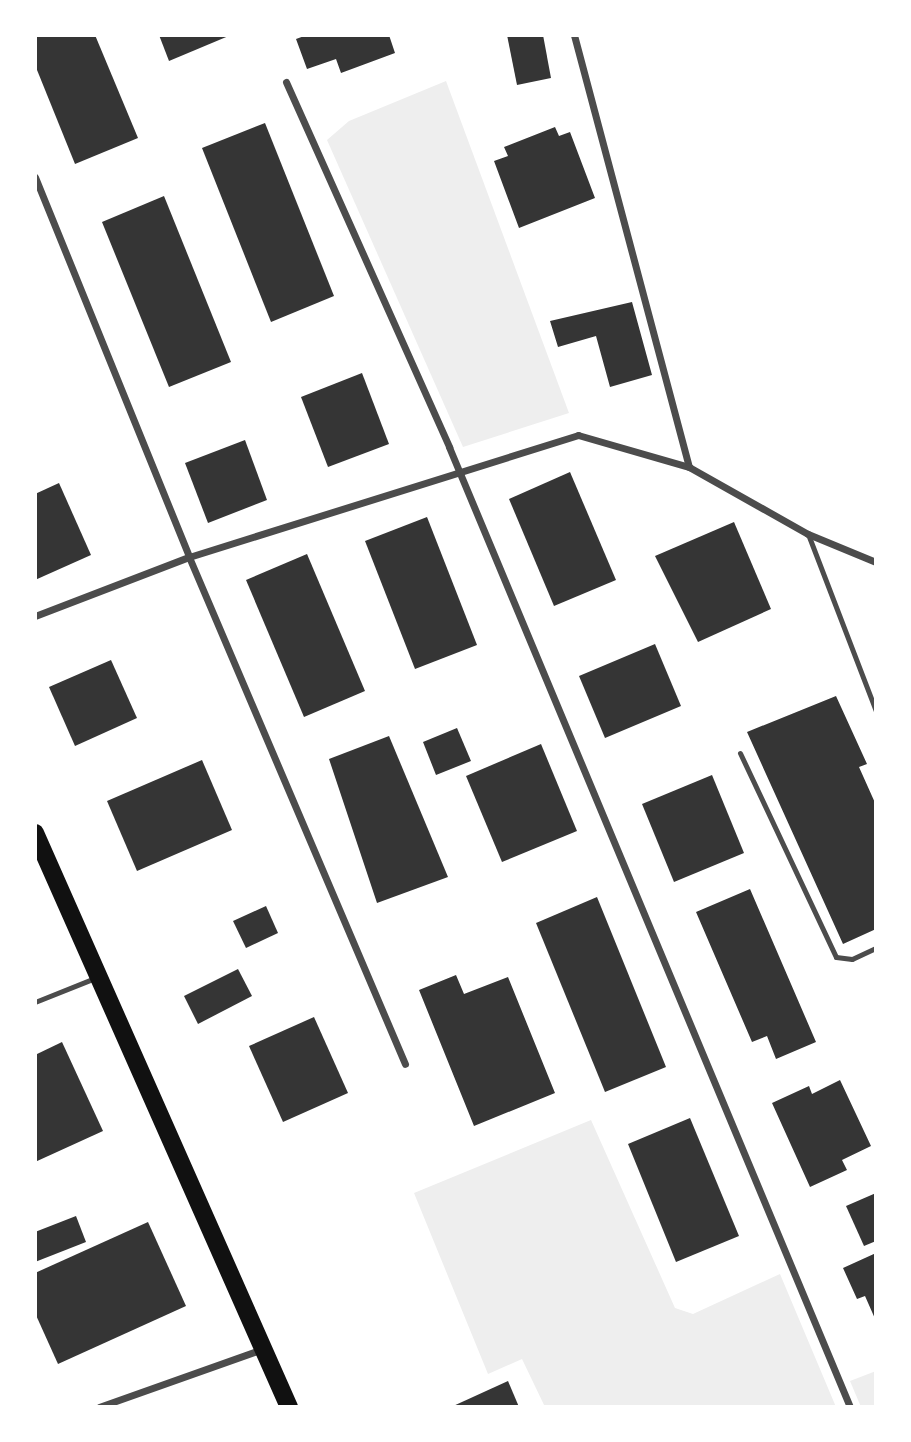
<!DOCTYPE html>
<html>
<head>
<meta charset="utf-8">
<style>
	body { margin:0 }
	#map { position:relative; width:911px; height:1442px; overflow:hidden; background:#fff; font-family:Commissioner,sans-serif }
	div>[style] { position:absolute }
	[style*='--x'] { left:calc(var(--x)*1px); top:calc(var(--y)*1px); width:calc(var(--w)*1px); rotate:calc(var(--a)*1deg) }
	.green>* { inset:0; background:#eee }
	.building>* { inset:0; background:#353535 }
	.service>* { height:5px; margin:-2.5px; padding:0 2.5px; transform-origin:2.5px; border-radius:2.5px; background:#4c4c4c }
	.minor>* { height:7px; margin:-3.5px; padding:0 3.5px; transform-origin:3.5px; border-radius:3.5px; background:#4c4c4c }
	.primary>* { height:18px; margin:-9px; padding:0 9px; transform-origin:9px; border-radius:9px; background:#111 }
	span { translate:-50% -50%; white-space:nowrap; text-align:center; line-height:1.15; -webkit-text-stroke:5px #fff; paint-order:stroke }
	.frame { position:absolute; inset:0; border:37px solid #fff; pointer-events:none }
</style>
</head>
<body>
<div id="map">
	<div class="green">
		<i style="clip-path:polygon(446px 81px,569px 413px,463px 447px,327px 140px,349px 121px)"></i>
		<i style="clip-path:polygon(591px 1120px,675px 1308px,693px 1314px,780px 1274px,836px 1407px,545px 1407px,522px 1359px,488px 1374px,414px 1193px)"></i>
		<i style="clip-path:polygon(876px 1371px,876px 1407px,861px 1407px,850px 1381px)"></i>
	</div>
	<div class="building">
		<i style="clip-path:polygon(35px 35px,95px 35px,138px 138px,75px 164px,35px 65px)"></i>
		<i style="clip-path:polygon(159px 35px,231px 35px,169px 61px)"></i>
		<i style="clip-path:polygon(307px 35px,389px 35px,395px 53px,341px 73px,336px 59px,307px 69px,296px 39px)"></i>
		<i style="clip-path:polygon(507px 35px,543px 35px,551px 78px,517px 85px)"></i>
		<i style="clip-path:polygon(265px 123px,334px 296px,271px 322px,202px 148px)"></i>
		<i style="clip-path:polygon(555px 127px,559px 136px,570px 132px,595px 198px,519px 228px,494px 161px,508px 156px,504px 147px)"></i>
		<i style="clip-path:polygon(164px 196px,231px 362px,169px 387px,102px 222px)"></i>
		<i style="clip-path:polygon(632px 302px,652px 375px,610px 387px,596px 336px,558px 347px,550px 321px)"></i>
		<i style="clip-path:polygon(362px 373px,389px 444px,328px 467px,301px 397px)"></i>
		<i style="clip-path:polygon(245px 440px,267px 500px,208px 523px,185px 463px)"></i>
		<i style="clip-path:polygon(570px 472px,616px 580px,554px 606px,509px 499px)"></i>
		<i style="clip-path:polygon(59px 483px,91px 555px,35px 580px,35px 494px)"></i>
		<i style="clip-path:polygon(427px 517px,477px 645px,415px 669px,365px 541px)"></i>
		<i style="clip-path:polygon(734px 522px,771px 609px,698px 642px,655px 556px)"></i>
		<i style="clip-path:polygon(307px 554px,365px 691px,304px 717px,246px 580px)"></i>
		<i style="clip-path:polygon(655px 644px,681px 706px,605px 738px,579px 676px)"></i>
		<i style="clip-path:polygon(111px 660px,137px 718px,75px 746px,49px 687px)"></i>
		<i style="clip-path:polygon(836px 696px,867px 764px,859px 767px,876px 805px,876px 929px,843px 944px,747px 732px)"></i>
		<i style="clip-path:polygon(457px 728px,471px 761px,436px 775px,423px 742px)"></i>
		<i style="clip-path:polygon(389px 736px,448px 877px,377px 903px,329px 759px)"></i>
		<i style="clip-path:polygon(541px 744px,577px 831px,502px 862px,466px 776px)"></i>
		<i style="clip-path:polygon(202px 760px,232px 830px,137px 871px,107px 801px)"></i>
		<i style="clip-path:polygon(712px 775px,744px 853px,674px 882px,642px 804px)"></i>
		<i style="clip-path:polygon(750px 889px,816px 1042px,776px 1059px,767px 1036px,752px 1042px,696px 912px)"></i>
		<i style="clip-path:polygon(597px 897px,666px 1067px,605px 1092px,536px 923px)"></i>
		<i style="clip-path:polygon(266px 906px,278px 933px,246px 948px,233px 921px)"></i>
		<i style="clip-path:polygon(238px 969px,252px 996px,198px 1024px,184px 996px)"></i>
		<i style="clip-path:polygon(456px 975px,464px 994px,508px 977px,555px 1093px,474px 1126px,419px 990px)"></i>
		<i style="clip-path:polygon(314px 1017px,348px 1093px,283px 1122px,249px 1046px)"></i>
		<i style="clip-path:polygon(62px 1042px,103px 1131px,35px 1162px,35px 1055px)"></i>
		<i style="clip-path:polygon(840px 1080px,871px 1146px,842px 1160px,847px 1170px,810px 1187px,772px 1103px,809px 1086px,812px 1094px)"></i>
		<i style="clip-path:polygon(690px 1118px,739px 1236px,676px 1262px,628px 1144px)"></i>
		<i style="clip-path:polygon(876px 1193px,876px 1241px,864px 1246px,846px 1206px)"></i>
		<i style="clip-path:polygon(76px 1216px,86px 1242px,35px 1262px,35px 1232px)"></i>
		<i style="clip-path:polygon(148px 1222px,186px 1306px,58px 1364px,35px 1313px,35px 1273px)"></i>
		<i style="clip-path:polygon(876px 1253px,876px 1321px,865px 1296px,857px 1299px,843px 1268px)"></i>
		<i style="clip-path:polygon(508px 1381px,519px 1407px,451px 1407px)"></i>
	</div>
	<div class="service">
		<i style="--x:808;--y:534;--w:190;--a:69"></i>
		<i style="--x:740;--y:753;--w:225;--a:64.8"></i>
		<i style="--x:836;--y:957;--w:16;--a:7"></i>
		<i style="--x:852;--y:959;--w:26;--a:-25"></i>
		<i style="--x:35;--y:1002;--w:65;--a:-21.8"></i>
	</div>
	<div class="minor">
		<i style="--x:574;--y:35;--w:447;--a:75.1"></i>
		<i style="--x:286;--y:82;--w:400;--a:65.9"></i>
		<i style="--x:449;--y:447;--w:1040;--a:67.33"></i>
		<i style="--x:35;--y:177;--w:410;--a:67.9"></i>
		<i style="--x:189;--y:557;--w:551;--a:66.92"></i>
		<i style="--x:35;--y:616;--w:165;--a:-21"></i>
		<i style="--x:189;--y:557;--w:408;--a:-17.4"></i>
		<i style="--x:578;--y:435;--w:116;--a:16.1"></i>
		<i style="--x:689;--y:467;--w:137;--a:29.4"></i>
		<i style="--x:808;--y:534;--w:74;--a:22.4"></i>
		<i style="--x:99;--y:1407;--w:174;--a:-19.5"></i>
	</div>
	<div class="primary">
		<i style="--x:35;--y:833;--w:628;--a:66.13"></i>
	</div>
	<div class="frame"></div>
</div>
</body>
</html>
